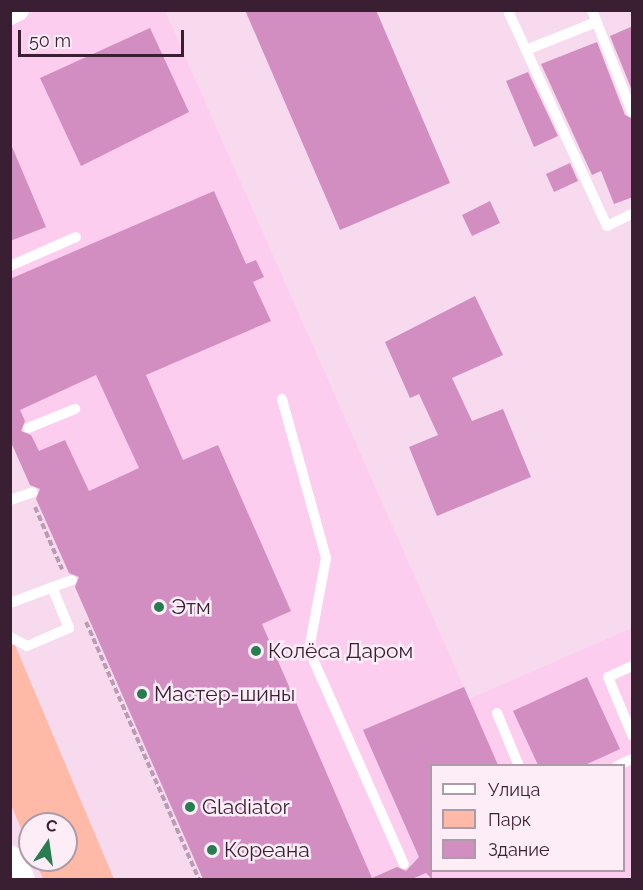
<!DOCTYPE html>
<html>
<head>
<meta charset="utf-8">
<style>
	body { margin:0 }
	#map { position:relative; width:643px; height:890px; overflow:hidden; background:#f8daef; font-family:Raleway,sans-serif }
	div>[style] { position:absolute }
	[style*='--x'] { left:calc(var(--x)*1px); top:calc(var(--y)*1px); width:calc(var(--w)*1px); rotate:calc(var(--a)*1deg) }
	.built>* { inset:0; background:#fccdef }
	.green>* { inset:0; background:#febaa7 }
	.building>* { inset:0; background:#d28ec1 }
	.path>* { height:4px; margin-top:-2px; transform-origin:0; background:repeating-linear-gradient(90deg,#b99cb1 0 6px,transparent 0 9px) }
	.lane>* { height:10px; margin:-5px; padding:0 5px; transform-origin:5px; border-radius:5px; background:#fff }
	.street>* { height:22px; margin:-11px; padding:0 11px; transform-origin:11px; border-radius:11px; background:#fff }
	.primary>* { height:33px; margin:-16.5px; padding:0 16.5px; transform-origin:16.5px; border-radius:16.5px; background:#fff }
	.dots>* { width:16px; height:16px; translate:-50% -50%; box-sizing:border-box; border:3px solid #fcedf7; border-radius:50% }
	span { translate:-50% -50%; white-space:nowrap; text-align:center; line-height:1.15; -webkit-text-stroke:5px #fcedf7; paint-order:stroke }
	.poi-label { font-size:21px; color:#3a1f33 }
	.left { translate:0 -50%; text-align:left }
	.frame { position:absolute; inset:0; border:12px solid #3a1f33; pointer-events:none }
	.legend { position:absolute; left:430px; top:764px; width:195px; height:108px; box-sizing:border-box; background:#fcedf7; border:2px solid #ae9ba9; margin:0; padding:8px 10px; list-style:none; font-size:18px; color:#3a1f33 }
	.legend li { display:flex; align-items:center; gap:12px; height:30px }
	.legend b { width:30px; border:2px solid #ae9ba9 }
	.north { position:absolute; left:18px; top:812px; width:60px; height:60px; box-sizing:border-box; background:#fcedf7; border:2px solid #ae9ba9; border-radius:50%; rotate:13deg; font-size:16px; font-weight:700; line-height:24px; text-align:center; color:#3a1f33 }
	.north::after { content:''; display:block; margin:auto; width:21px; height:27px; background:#277d4f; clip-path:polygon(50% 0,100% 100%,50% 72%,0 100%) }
	.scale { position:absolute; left:18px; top:30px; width:166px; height:27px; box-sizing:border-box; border:3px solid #3a1f33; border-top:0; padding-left:8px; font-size:18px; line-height:21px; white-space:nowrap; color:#3a1f33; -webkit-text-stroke:4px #fcedf7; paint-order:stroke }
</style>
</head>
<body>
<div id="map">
	<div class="built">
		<i style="clip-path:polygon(evenodd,36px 11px,165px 11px,469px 699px,632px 628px,632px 879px,203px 879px,11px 440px,10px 22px,36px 11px,432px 766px,624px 766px,624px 870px,432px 870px,432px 766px)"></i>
	</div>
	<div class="green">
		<i style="clip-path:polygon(10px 644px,15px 645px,114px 879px,43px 879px,35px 860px,66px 860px,66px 824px,30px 824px,30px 849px,11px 805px)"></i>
	</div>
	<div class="building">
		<i style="clip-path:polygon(245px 10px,376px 10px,450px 183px,340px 230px)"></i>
		<i style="clip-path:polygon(633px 26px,633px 93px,610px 36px)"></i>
		<i style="clip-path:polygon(150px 28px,189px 112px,81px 166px,40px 78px)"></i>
		<i style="clip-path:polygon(597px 42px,625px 115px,633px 119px,633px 197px,614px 204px,601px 171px,592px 175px,541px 64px)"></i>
		<i style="clip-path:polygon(528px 72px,558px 136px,534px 147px,506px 81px)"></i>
		<i style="clip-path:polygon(10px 142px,46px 227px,10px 241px)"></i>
		<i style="clip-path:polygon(570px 163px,578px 181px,554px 192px,546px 174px)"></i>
		<i style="clip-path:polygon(evenodd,214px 191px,246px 264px,256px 260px,264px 277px,253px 282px,271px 321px,146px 375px,183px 460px,218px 445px,291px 611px,262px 624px,372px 878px,397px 867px,406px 871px,419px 857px,363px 730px,464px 687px,498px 765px,432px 765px,432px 879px,426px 873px,412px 879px,203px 879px,75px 587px,79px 577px,69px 573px,36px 499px,40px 489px,30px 485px,10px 440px,10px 279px,214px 191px,96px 375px,139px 468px,89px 491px,65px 440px,39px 451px,31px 435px,21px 431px,25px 421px,20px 410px,96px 375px)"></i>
		<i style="clip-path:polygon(490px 201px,500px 223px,472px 236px,462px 215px)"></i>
		<i style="clip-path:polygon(475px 296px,503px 355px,452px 378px,472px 421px,503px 409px,531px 477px,437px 516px,409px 447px,438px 435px,419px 394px,410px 398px,385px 342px)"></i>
		<i style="clip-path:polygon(587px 677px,620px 749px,585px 765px,538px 765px,513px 711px)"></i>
	</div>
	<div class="path">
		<i style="--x:35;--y:507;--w:68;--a:66.5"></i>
		<i style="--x:86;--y:622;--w:282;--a:66.3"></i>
	</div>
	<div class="lane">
		<i style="--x:592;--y:10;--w:110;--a:68.6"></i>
		<i style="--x:509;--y:13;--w:234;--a:65.3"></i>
		<i style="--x:607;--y:226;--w:28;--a:-26"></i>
		<i style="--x:526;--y:50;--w:73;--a:-21.7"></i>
		<i style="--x:10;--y:266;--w:72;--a:-23.7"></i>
		<i style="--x:282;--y:399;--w:165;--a:74.5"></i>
		<i style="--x:326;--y:558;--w:94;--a:100.5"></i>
		<i style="--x:309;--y:650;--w:234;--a:66.1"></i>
		<i style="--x:28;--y:428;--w:51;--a:-22"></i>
		<i style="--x:10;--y:500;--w:24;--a:-19"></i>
		<i style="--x:10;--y:603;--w:66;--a:-20.4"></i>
		<i style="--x:10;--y:637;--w:19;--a:28"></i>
		<i style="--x:27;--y:646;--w:46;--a:-23.2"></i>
		<i style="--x:69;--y:628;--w:44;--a:-112.5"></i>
		<i style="--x:632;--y:666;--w:26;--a:155"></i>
		<i style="--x:608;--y:677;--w:63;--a:67.5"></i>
		<i style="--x:497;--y:713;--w:57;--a:67.5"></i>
		<i style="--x:617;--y:766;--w:17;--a:-25"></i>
	</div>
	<div class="street">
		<i style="--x:10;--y:14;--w:9;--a:-27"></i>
	</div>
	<div class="primary">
		<i style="--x:10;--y:862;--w:20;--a:66"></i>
	</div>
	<div class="dots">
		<i style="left:159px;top:607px;background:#277d4f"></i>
		<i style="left:256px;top:651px;background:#277d4f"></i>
		<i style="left:142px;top:694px;background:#277d4f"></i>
		<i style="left:190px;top:807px;background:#277d4f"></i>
		<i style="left:212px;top:850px;background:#277d4f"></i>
	</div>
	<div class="poi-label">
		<span class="left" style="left:171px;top:607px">Этм</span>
		<span class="left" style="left:268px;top:651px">Колёса Даром</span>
		<span class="left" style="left:154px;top:694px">Мастер-шины</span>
		<span class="left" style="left:202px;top:807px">Gladiator</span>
		<span class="left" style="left:224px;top:850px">Кореана</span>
	</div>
	<div class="frame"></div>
	<ul class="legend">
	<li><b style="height:8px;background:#fff"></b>Улица</li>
	<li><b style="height:16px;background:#febaa7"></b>Парк</li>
	<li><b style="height:16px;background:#d28ec1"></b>Здание</li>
	</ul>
	<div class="north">С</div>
	<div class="scale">50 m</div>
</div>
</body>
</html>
